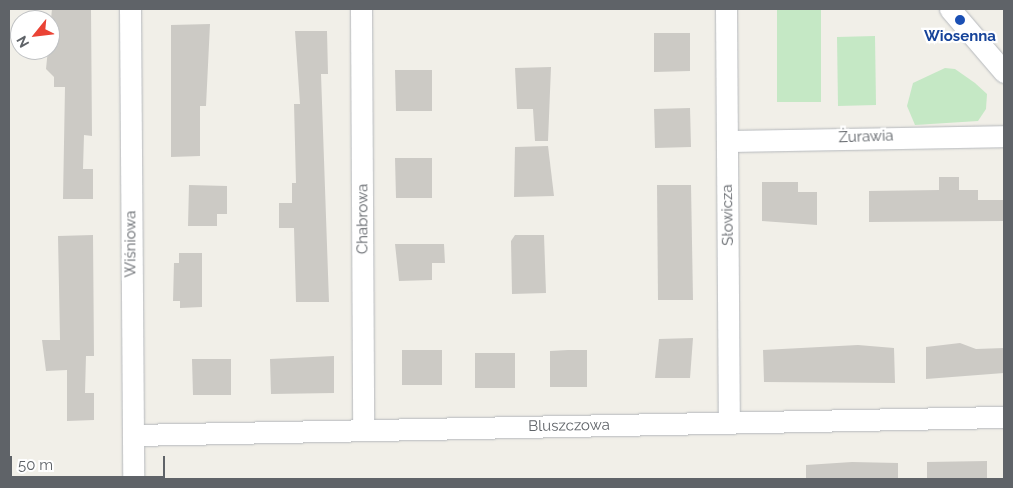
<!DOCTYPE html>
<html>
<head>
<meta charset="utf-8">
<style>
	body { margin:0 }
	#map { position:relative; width:1013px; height:488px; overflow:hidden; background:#f1efe8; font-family:Raleway,sans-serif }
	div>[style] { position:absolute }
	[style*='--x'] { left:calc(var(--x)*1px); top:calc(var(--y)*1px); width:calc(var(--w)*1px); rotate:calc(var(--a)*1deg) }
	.green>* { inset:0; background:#c5e8c5 }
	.building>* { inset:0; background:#cccac5 }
	.roads { filter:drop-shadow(0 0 1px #b5b8bc) drop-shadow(0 0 1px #b5b8bc) }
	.minor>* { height:21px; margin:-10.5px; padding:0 10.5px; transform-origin:10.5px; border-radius:10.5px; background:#fff }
	.dots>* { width:14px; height:14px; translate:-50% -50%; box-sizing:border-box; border:2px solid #fff; border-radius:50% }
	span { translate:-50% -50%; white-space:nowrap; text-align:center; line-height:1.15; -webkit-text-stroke:4.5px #fff; paint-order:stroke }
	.transit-label { font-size:15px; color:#164399; font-weight:700 }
	.street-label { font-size:15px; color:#5f6368 }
	.frame { position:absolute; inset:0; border:10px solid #5f6368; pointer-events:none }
	.north { position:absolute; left:10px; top:10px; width:50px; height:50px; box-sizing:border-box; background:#fff; border:1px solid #bfc1c3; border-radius:50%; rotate:241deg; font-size:14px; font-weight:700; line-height:20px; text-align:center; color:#5f6368 }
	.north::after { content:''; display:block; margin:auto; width:18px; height:22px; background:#ea4335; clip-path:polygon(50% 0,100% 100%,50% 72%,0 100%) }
	.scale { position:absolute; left:10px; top:456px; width:155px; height:22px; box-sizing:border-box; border:2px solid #5f6368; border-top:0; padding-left:6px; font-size:15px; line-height:18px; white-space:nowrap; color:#5f6368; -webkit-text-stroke:4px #fff; paint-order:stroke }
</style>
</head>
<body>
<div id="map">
	<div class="green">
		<i style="clip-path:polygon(777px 10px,821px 10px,821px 102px,777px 102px)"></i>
		<i style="clip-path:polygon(875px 36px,876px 105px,838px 106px,837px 37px)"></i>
		<i style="clip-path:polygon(945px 68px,955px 69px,975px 83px,987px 94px,986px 109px,978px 121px,915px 125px,907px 106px,913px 83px)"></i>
	</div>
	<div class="building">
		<i style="clip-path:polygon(52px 9px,91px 9px,92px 136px,84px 135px,83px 169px,93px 169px,93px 199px,63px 199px,65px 87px,54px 87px,54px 77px,46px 69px)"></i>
		<i style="clip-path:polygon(210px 24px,206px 106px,200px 106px,200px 156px,171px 157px,171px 25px)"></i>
		<i style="clip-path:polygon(295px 31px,327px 31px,328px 74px,321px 74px,329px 302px,296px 302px,294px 228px,279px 228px,279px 203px,292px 203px,292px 183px,296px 183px,294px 104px,300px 104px)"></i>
		<i style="clip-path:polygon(654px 33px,690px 33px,690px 71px,654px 72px)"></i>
		<i style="clip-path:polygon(551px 67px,548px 141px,535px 141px,533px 109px,517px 109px,515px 68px)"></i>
		<i style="clip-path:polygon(395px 70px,432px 70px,432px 111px,396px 111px)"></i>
		<i style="clip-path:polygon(690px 108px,691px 147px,655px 148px,654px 109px)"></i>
		<i style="clip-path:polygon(548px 146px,554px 196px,514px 197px,515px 147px)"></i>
		<i style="clip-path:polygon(395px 158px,432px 158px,432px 198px,396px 198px)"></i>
		<i style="clip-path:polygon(939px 177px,959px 177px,959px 190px,978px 190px,978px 200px,1004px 200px,1004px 221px,869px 222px,869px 191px,939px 190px)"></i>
		<i style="clip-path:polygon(762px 182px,798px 182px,798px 192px,817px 192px,817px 225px,762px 221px)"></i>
		<i style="clip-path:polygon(189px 185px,227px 186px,227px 214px,217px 214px,217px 226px,188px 226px)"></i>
		<i style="clip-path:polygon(657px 185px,691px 185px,693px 300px,658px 300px)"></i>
		<i style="clip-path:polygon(93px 235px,94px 356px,86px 356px,85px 393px,94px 393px,94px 420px,67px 421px,67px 370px,46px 371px,42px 340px,60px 340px,58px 236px)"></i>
		<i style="clip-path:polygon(515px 235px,544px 235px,546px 293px,512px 294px,511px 241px)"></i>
		<i style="clip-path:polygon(395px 244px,444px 244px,445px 263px,432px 263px,432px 280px,399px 281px)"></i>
		<i style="clip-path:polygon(179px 253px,202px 253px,202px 307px,180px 308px,180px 301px,173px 301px,174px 263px,179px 263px)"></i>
		<i style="clip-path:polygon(693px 338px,690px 378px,655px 378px,659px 339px)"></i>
		<i style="clip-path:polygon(960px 343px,976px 349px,1004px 348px,1004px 373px,926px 379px,926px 347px)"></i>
		<i style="clip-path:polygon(858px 345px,894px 348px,895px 383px,764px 382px,763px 350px)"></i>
		<i style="clip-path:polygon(402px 350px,442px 350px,442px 385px,402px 385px)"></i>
		<i style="clip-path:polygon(568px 350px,587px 350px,587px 387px,550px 387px,550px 351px)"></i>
		<i style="clip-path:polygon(475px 353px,515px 353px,515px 388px,475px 388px)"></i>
		<i style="clip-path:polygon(334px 356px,334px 393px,271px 394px,270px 359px)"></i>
		<i style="clip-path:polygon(192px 359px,231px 359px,231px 395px,193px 395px)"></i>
		<i style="clip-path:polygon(987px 461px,987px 479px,927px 479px,927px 462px)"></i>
		<i style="clip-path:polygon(852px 462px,898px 463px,898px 479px,806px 479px,806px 465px)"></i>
	</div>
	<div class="roads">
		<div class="minor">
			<i style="--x:130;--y:9;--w:470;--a:89.6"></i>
			<i style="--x:361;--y:9;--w:421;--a:89.7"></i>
			<i style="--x:726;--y:9;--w:413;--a:89.6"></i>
			<i style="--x:950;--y:9;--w:83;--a:49.4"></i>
			<i style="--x:727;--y:141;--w:277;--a:-1"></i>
			<i style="--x:134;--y:435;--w:870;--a:-1.19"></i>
		</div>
	</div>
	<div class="dots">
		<i style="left:960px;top:20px;background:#1a4fb4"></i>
	</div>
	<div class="transit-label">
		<span style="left:960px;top:37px">Wiosenna</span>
	</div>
	<div class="street-label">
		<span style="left:866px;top:137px;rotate:-2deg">Żurawia</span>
		<span style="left:728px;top:215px;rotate:-91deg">Słowicza</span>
		<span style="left:363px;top:219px;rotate:-90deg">Chabrowa</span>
		<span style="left:131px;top:244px;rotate:-90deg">Wiśniowa</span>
		<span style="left:569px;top:426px;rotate:-1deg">Bluszczowa</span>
	</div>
	<div class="frame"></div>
	<div class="north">N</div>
	<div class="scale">50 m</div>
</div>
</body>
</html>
